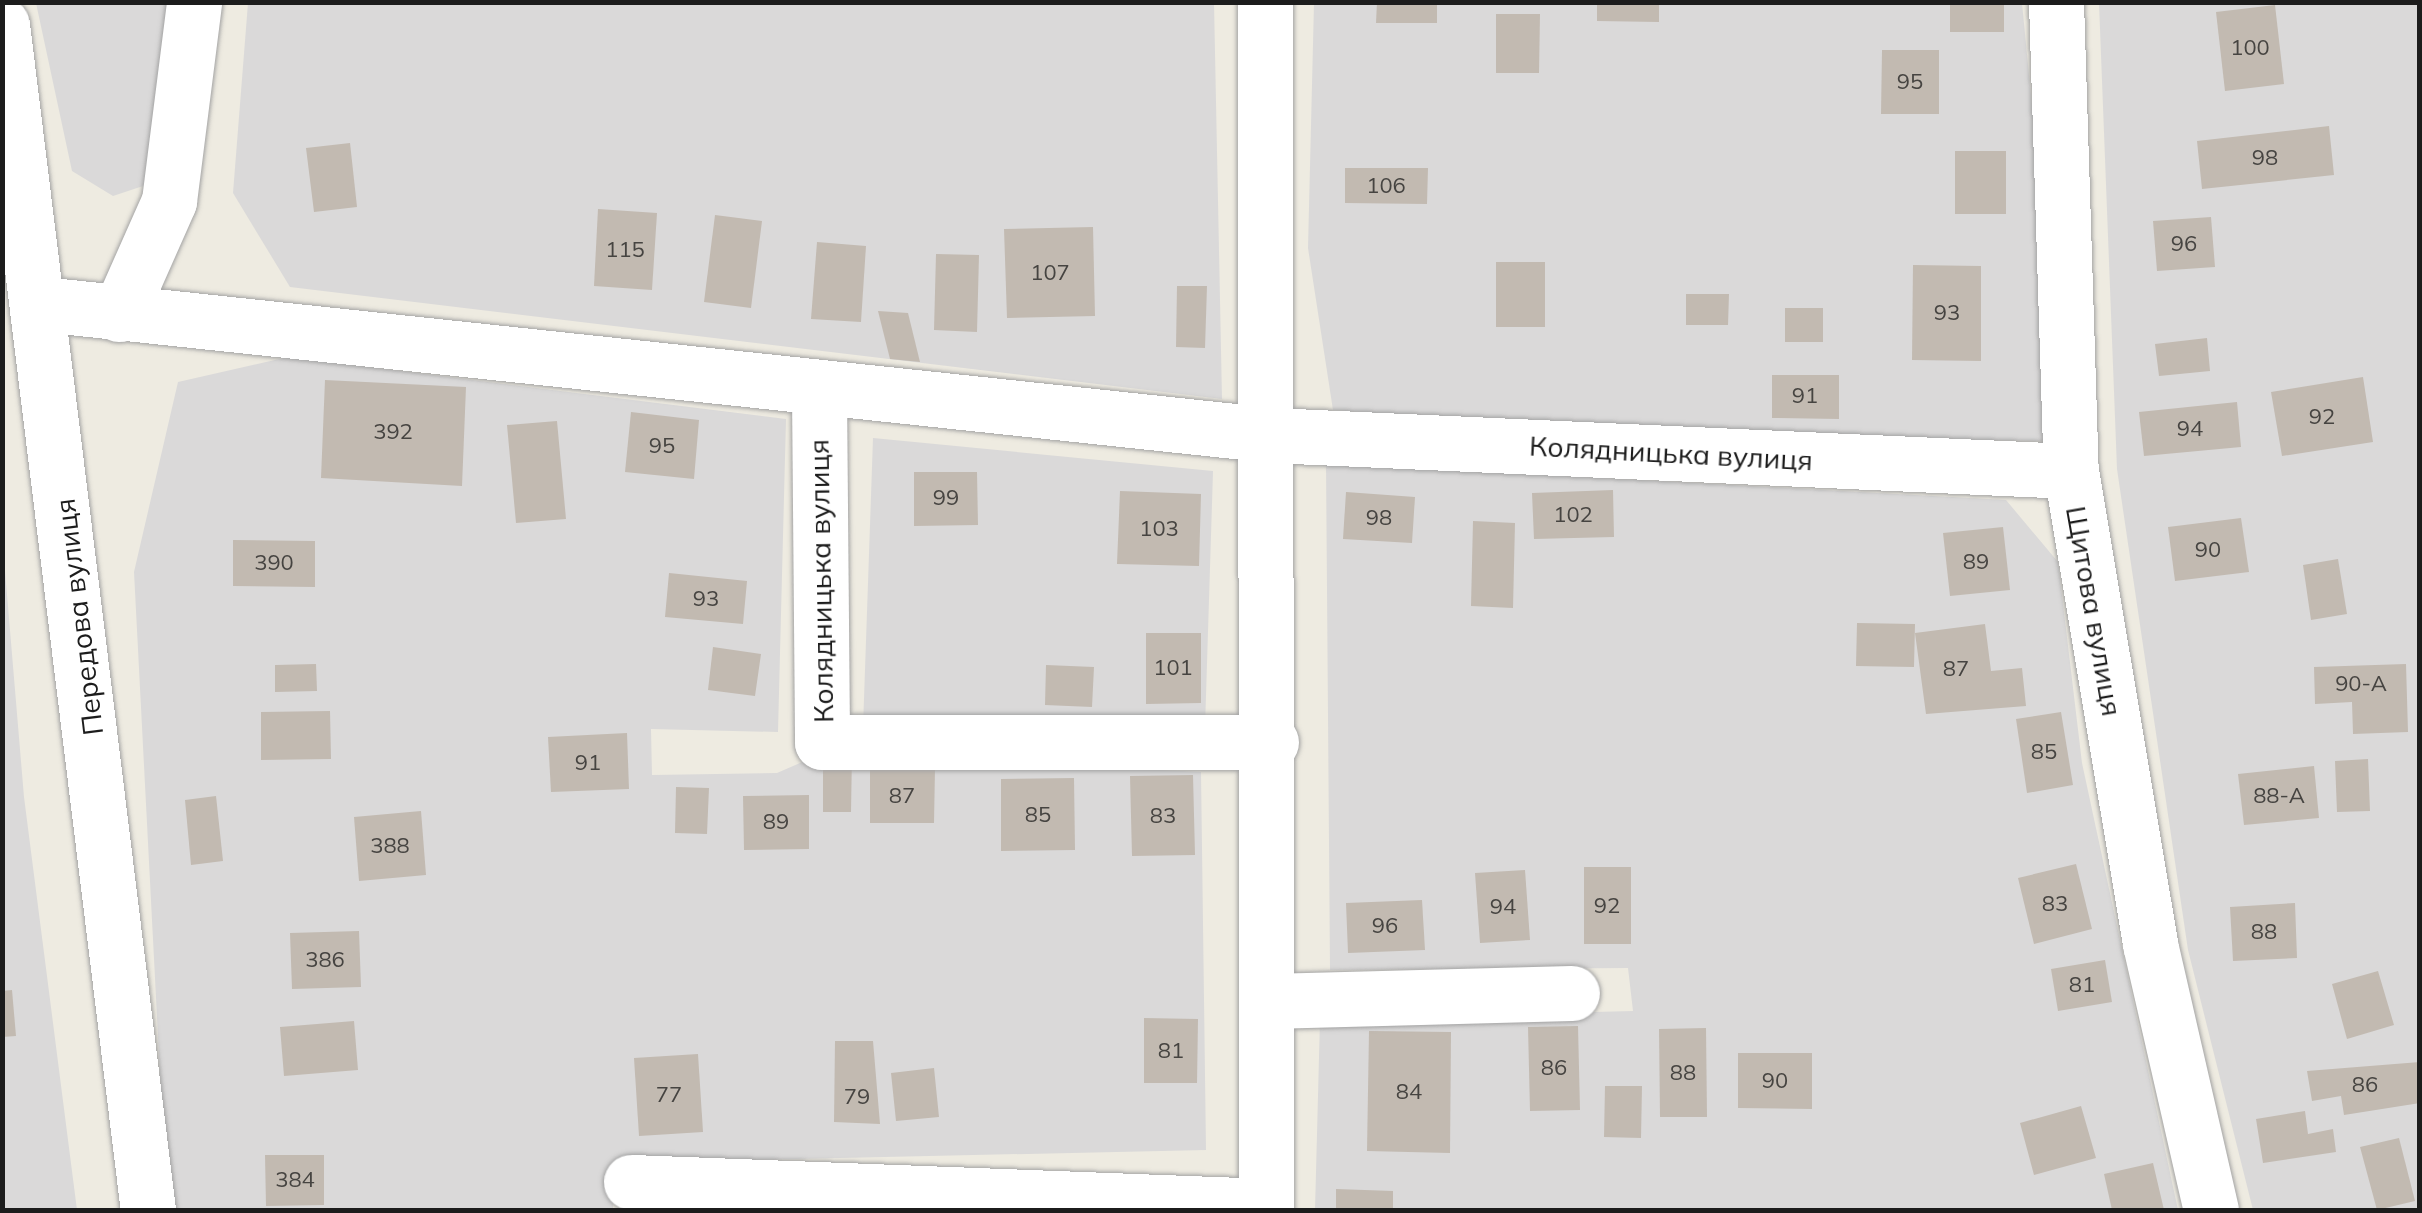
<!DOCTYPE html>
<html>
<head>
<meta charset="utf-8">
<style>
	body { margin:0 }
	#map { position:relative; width:2422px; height:1213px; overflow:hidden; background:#eeebe1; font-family:Mulish,sans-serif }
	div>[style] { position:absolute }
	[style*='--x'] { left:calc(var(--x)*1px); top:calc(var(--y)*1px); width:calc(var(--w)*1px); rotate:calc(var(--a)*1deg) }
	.residential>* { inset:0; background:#dad9d9 }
	.building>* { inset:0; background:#c2bab1 }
	.roads { filter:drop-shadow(0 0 2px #a3a3a3) drop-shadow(0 0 2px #a3a3a3) }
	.minor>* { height:55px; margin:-27.5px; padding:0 27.5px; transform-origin:27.5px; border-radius:27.5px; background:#fff }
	span { translate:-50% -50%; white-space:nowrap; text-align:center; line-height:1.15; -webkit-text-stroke:10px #fff; paint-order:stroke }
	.number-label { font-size:22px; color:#464441 }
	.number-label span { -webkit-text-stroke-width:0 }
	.street-label { font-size:28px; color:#1c1c1c }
	.frame { position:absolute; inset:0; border:5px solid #1c1c1c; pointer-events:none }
</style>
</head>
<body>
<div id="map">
	<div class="residential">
		<i style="clip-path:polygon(36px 3px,178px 3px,149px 184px,113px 196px,72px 171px)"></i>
		<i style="clip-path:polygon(248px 3px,1214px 3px,1222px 399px,290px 287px,233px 193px)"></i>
		<i style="clip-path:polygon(1314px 3px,2022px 3px,2046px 251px,2043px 441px,1715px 436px,1333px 410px,1308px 248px)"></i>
		<i style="clip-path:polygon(2099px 3px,2419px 3px,2419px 1210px,2253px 1210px,2188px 950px,2117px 469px)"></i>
		<i style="clip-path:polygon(288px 357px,786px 419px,778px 732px,651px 729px,652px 775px,777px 773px,823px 753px,1201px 772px,1206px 1150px,613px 1163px,613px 1210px,167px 1210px,134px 572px,178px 382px)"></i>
		<i style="clip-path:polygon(873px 438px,1213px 471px,1205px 727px,863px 728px)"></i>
		<i style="clip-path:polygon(1326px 463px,2006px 500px,2058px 562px,2082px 763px,2178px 1210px,1315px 1210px,1320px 1019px,1633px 1011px,1628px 968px,1330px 970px)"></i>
		<i style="clip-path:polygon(2px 535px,24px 797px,77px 1210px,3px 1210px)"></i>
	</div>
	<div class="building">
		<i style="clip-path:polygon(1377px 2px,1437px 2px,1437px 23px,1376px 23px)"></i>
		<i style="clip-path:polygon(1597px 2px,1659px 2px,1659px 22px,1597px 21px)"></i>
		<i style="clip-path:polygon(1950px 4px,2004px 4px,2004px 32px,1950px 32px)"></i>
		<i style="clip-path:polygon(2275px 5px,2284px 84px,2225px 91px,2216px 12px)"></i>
		<i style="clip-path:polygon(1496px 14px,1540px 14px,1539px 73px,1496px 73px)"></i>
		<i style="clip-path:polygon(1882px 50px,1939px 50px,1939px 114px,1881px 114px)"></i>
		<i style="clip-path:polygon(2329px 126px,2334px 175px,2202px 189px,2197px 141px)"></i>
		<i style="clip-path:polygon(350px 143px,357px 207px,314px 212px,306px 148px)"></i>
		<i style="clip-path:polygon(1955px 151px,2006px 151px,2006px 214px,1955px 214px)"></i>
		<i style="clip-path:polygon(1345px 168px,1428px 168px,1427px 204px,1345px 203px)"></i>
		<i style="clip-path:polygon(598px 209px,657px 213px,652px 290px,594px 286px)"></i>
		<i style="clip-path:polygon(715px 215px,762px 221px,751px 308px,704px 302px)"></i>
		<i style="clip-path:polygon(2211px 217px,2215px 267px,2157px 271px,2153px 221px)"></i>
		<i style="clip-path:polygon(1093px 227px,1095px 316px,1007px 318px,1004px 229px)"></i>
		<i style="clip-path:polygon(817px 242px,866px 246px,861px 322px,811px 319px)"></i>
		<i style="clip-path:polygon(936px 254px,979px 255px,977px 332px,934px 330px)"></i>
		<i style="clip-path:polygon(1496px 262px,1545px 262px,1545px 327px,1496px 327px)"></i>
		<i style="clip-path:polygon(1913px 265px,1981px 266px,1981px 361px,1912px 360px)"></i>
		<i style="clip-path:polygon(1177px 286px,1207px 286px,1205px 348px,1176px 347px)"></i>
		<i style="clip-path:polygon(1686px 294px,1729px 294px,1728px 325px,1686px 325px)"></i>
		<i style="clip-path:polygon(1785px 308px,1823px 308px,1823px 342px,1785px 342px)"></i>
		<i style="clip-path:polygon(878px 311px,908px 313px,920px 362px,890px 359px)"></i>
		<i style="clip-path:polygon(2207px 338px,2210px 371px,2159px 376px,2155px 344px)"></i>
		<i style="clip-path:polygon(1772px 375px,1839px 375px,1839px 419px,1772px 418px)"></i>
		<i style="clip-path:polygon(2363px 377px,2373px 442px,2282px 456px,2271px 392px)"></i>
		<i style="clip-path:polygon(325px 380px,466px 387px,462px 486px,321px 478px)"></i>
		<i style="clip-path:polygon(2237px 402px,2241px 447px,2144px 456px,2139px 412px)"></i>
		<i style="clip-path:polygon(631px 412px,699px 420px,694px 479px,625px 472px)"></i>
		<i style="clip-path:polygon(557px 421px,566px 519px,516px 523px,507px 425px)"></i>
		<i style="clip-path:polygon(914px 472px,977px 472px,978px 525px,914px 526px)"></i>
		<i style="clip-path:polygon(1613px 490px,1614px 537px,1534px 539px,1532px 493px)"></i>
		<i style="clip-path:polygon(1120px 491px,1201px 494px,1199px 566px,1117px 564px)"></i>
		<i style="clip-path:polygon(1346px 492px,1415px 497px,1412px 543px,1343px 539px)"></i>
		<i style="clip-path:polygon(2241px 518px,2249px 572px,2175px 581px,2168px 527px)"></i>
		<i style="clip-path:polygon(1473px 521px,1515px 523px,1513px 608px,1471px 606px)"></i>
		<i style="clip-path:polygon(2003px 527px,2010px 590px,1950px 596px,1943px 533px)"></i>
		<i style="clip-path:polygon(233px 540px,315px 541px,315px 587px,233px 586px)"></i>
		<i style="clip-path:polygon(2338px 559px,2347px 614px,2311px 620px,2303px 565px)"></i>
		<i style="clip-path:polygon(669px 573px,747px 581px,743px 624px,665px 617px)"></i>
		<i style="clip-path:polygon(1857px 623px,1915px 624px,1914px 667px,1856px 666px)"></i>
		<i style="clip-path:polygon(1985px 624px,1991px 671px,2022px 668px,2026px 706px,1926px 714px,1915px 633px)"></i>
		<i style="clip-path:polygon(1146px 633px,1201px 633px,1201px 703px,1146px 704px)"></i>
		<i style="clip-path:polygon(713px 647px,761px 654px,755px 696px,708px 690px)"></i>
		<i style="clip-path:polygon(316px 664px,317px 691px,275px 692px,275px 665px)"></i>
		<i style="clip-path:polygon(2406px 664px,2408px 732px,2353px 734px,2352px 702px,2315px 704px,2314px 667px)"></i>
		<i style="clip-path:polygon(1046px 665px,1094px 667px,1092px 707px,1045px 705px)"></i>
		<i style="clip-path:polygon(330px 711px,331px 759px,261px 760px,261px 712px)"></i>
		<i style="clip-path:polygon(2061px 712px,2073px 785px,2027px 793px,2016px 719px)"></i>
		<i style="clip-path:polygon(627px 733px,629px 789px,551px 792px,548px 737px)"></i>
		<i style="clip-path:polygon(823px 753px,852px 753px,851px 812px,823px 812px)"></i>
		<i style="clip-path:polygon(2368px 759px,2370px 811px,2337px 812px,2335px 761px)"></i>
		<i style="clip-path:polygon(2314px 766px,2319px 818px,2244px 825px,2238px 774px)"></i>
		<i style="clip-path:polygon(870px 768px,935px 768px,934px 823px,870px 823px)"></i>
		<i style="clip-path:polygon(1193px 775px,1195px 855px,1132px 856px,1130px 776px)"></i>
		<i style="clip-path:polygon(1074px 778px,1075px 850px,1001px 851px,1001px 779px)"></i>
		<i style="clip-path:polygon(676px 787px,709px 788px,707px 834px,675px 833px)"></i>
		<i style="clip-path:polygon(809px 795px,809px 849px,744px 850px,743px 796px)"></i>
		<i style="clip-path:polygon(216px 796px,223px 861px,191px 865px,185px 800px)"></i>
		<i style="clip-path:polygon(421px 811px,426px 875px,359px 881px,354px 817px)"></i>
		<i style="clip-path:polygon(2076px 864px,2092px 929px,2034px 944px,2018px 878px)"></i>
		<i style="clip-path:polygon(1584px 867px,1631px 867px,1631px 944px,1584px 944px)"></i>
		<i style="clip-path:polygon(1525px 870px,1530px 940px,1480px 943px,1475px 873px)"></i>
		<i style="clip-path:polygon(1422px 900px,1425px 950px,1348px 953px,1346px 903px)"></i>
		<i style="clip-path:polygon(2295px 903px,2297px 958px,2233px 961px,2230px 907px)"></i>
		<i style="clip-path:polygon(359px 931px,361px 987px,292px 989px,290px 933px)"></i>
		<i style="clip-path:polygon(2105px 960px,2112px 1002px,2058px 1011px,2051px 969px)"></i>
		<i style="clip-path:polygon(2378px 971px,2394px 1025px,2347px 1039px,2332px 984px)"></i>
		<i style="clip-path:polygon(12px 990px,16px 1036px,2px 1037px,2px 991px)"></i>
		<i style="clip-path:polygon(1144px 1018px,1198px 1019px,1197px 1083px,1144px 1083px)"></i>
		<i style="clip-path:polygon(354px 1021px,358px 1070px,284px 1076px,280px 1027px)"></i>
		<i style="clip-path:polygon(1578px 1026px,1580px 1110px,1530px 1111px,1528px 1027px)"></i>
		<i style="clip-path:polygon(1706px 1028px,1707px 1117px,1660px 1117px,1659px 1029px)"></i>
		<i style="clip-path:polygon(1369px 1031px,1451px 1032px,1450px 1153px,1367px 1151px)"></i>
		<i style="clip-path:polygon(835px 1041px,873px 1041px,880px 1124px,834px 1122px)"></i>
		<i style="clip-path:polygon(1738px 1053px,1812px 1053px,1812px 1109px,1738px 1108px)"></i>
		<i style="clip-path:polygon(698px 1054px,703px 1132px,639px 1136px,634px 1058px)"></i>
		<i style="clip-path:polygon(2420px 1062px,2420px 1103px,2344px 1115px,2341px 1096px,2312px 1101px,2307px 1071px)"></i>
		<i style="clip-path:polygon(934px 1068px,939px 1117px,896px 1121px,891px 1073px)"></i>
		<i style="clip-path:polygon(1605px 1086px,1642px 1086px,1641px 1138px,1604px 1137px)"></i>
		<i style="clip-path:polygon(2081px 1106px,2096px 1158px,2034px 1175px,2020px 1123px)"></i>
		<i style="clip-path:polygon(2305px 1111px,2308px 1134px,2333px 1129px,2336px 1152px,2263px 1163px,2256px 1119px)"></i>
		<i style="clip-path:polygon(2399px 1138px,2415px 1201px,2377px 1210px,2360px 1147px)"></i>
		<i style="clip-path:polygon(265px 1155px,324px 1155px,324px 1205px,266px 1206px)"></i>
		<i style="clip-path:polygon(2153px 1163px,2164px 1210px,2112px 1210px,2104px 1174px)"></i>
		<i style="clip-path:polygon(1336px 1189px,1393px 1191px,1393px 1210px,1336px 1210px)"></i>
	</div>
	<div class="roads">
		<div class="minor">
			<i style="--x:1265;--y:2;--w:1208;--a:89.95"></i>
			<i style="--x:2056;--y:2;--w:469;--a:88.2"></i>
			<i style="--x:2071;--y:471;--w:480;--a:80.5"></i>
			<i style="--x:2150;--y:944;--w:273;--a:77.1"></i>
			<i style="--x:2;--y:25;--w:1194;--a:82.98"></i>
			<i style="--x:42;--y:304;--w:1236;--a:6.08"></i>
			<i style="--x:1271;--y:435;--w:801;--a:2.58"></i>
			<i style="--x:119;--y:314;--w:124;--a:-66.1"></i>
			<i style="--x:169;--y:201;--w:201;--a:-82.8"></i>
			<i style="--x:819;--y:392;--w:350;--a:89.5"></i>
			<i style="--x:822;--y:742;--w:449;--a:0"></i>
			<i style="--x:1268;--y:1001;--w:304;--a:-1.5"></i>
			<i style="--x:631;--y:1182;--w:635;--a:2.16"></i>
		</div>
	</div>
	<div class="number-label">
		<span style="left:2250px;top:48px">100</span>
		<span style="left:1910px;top:82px">95</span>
		<span style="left:2265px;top:158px">98</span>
		<span style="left:1386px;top:186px">106</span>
		<span style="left:2184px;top:244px">96</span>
		<span style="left:625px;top:250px">115</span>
		<span style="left:1050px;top:273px">107</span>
		<span style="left:1947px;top:313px">93</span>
		<span style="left:1805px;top:396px">91</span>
		<span style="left:2322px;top:417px">92</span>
		<span style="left:2190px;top:429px">94</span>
		<span style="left:393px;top:432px">392</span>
		<span style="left:662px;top:446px">95</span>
		<span style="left:946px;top:498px">99</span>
		<span style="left:1573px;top:515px">102</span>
		<span style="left:1379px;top:518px">98</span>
		<span style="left:1159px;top:529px">103</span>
		<span style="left:2208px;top:550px">90</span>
		<span style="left:1976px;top:562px">89</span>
		<span style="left:274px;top:563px">390</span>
		<span style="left:706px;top:599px">93</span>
		<span style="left:1173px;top:668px">101</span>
		<span style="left:1956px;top:669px">87</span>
		<span style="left:2361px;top:684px">90-А</span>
		<span style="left:2044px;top:752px">85</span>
		<span style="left:588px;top:763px">91</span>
		<span style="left:902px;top:796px">87</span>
		<span style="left:2279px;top:796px">88-А</span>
		<span style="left:1038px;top:815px">85</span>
		<span style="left:1163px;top:816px">83</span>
		<span style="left:776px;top:822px">89</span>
		<span style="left:390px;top:846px">388</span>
		<span style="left:2055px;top:904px">83</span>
		<span style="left:1607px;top:906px">92</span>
		<span style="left:1503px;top:907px">94</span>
		<span style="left:1385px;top:926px">96</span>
		<span style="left:2264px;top:932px">88</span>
		<span style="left:325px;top:960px">386</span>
		<span style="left:2082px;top:985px">81</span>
		<span style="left:1171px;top:1051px">81</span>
		<span style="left:1554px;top:1068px">86</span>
		<span style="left:1683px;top:1073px">88</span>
		<span style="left:1775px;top:1081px">90</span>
		<span style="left:2365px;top:1085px">86</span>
		<span style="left:1409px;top:1092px">84</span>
		<span style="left:669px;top:1095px">77</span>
		<span style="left:857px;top:1097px">79</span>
		<span style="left:295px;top:1180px">384</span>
	</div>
	<div class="street-label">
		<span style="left:1671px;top:453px;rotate:3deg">Колядницька вулиця</span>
		<span style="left:821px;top:581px;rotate:-91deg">Колядницька вулиця</span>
		<span style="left:2094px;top:611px;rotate:80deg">Щитова вулиця</span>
		<span style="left:79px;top:617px;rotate:-97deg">Передова вулиця</span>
	</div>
	<div class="frame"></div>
</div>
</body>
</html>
